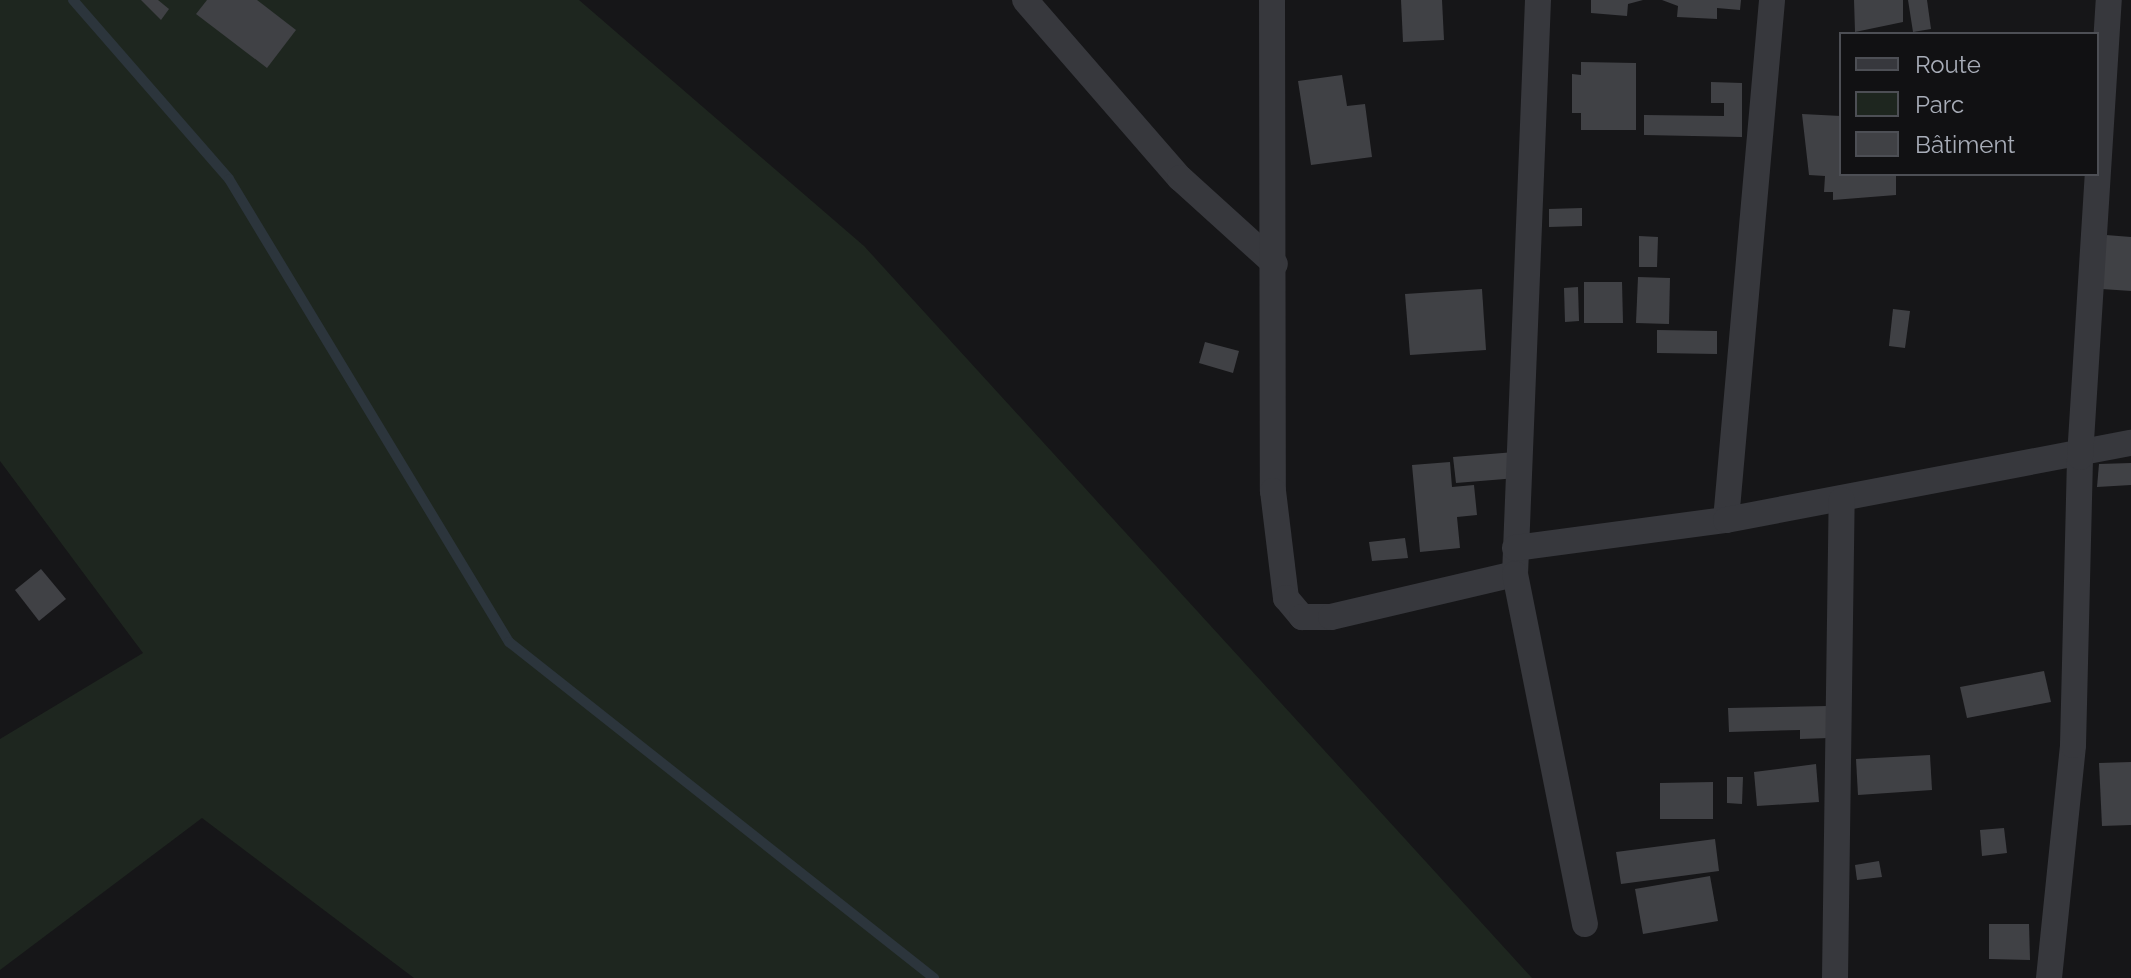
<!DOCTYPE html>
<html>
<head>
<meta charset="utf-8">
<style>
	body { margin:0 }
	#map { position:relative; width:2131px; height:978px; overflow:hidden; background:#161618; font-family:Raleway,sans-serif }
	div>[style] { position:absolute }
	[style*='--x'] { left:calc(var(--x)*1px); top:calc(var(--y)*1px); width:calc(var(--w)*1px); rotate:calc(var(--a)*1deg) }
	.green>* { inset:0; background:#1e261f }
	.stream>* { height:10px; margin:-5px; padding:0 5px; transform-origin:5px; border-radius:5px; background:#2c353c }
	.building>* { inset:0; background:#404145 }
	.street>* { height:26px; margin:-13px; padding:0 13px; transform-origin:13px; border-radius:13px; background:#37383d }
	span { translate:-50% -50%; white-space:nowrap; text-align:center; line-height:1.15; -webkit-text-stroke:6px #111113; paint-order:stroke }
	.legend { position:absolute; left:1839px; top:32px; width:260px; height:144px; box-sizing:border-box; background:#111113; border:2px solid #4d4f55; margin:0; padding:10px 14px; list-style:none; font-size:24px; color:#a8adb8 }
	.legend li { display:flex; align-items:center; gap:16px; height:40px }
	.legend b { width:40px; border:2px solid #4d4f55 }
</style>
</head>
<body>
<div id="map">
	<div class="green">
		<i style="clip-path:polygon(0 0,579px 0,864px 246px,1532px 978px,414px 978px,202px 818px,0 970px,0 739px,143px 653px,0 461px)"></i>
	</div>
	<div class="stream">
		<i style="--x:73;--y:0;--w:237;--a:48.9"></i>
		<i style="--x:229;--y:179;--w:541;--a:58.84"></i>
		<i style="--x:509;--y:642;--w:542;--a:38.33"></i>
	</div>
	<div class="building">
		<i style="clip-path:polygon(141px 0,158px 0,169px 9px,161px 20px)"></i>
		<i style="clip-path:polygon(207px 0,257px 0,296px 30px,267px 68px,196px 14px)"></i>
		<i style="clip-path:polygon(1401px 0,1442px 0,1444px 40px,1403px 42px)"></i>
		<i style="clip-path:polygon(1591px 0,1643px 0,1628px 4px,1627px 16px,1591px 13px)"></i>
		<i style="clip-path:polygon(1662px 0,1741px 0,1740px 10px,1717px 8px,1717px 19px,1677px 17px,1678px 6px)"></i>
		<i style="clip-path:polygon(1854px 0,1903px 0,1903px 22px,1855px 32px)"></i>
		<i style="clip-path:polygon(1908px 0,1927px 0,1931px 29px,1913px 32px)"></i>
		<i style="clip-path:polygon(1581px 62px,1636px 63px,1636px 130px,1581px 130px,1581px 113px,1572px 113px,1572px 74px,1581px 75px)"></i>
		<i style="clip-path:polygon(1342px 75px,1347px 106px,1365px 104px,1372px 157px,1311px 165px,1298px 81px)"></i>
		<i style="clip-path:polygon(1711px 82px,1742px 83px,1742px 137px,1644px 135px,1644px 115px,1724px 116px,1724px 103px,1711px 103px)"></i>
		<i style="clip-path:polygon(1802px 114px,1841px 116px,1841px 174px,1896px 174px,1896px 195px,1833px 200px,1833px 192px,1824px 192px,1825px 176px,1809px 175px)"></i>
		<i style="clip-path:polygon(1582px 208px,1582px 226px,1549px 227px,1549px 209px)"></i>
		<i style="clip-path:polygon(2106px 235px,2131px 237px,2131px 291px,2102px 289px)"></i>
		<i style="clip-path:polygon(1639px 236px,1658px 237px,1657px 267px,1639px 267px)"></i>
		<i style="clip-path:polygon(1638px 277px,1670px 278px,1669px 324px,1636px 323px)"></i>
		<i style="clip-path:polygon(1584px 282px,1622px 282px,1623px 323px,1584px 323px)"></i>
		<i style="clip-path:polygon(1578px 287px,1579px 321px,1565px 322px,1564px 288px)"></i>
		<i style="clip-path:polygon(1482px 289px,1486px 350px,1410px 355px,1405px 294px)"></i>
		<i style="clip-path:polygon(1893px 309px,1910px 311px,1905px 348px,1889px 346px)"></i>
		<i style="clip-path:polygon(1657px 330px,1717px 331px,1717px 354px,1657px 353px)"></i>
		<i style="clip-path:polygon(1205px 342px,1239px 351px,1233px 373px,1199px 363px)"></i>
		<i style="clip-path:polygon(1515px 452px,1517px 478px,1456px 483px,1453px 457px)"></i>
		<i style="clip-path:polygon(1450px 462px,1452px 487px,1474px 485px,1477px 515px,1457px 517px,1460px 548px,1420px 552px,1412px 465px)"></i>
		<i style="clip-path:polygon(2131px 463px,2131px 485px,2097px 487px,2099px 464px)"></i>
		<i style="clip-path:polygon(1405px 538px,1408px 558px,1372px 561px,1369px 542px)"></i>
		<i style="clip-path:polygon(41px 569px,66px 599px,39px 621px,15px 590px)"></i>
		<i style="clip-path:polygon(2044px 671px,2051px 702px,1967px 718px,1960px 687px)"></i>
		<i style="clip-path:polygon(1828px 706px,1829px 738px,1800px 739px,1800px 730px,1729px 732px,1728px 708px)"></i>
		<i style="clip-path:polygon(1930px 755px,1932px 790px,1858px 795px,1856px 759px)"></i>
		<i style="clip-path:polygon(2131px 762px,2131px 825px,2102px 826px,2099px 763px)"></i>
		<i style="clip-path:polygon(1816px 764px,1819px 802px,1757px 806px,1754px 772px)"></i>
		<i style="clip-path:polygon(1727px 777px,1743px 777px,1742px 804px,1727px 803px)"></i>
		<i style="clip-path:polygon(1713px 782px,1713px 819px,1660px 819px,1660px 783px)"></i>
		<i style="clip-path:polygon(2004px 828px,2007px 853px,1982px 856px,1980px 830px)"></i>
		<i style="clip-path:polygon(1715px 839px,1719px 871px,1621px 884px,1616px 852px)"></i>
		<i style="clip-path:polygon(1879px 861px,1882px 877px,1857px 880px,1855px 865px)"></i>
		<i style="clip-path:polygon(1710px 876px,1718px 921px,1643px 934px,1635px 889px)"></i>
		<i style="clip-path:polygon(1989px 924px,2029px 924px,2030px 960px,1989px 959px)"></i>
	</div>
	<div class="street">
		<i style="--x:1025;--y:0;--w:236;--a:49"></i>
		<i style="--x:1180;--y:178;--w:128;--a:42.2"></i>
		<i style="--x:1272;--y:0;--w:491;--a:89.9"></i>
		<i style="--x:1273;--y:491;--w:108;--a:83.1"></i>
		<i style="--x:1286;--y:598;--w:25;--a:50"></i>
		<i style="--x:1302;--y:617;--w:29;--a:0"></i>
		<i style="--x:1331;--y:617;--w:189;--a:-13.2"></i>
		<i style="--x:1538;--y:0;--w:574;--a:92.29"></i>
		<i style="--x:1515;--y:574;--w:357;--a:78.7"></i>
		<i style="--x:1726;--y:520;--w:522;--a:-84.94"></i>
		<i style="--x:1515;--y:548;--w:213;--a:-7.6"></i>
		<i style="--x:1726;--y:520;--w:412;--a:-10.8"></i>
		<i style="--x:1835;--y:978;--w:478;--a:-89.2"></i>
		<i style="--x:2049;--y:978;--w:234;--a:-84.1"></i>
		<i style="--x:2073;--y:745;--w:288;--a:-88.6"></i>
		<i style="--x:2080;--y:457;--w:458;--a:-86.4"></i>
	</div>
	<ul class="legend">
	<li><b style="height:10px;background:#37383d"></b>Route</li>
	<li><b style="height:22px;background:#1e261f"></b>Parc</li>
	<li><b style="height:22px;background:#404145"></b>Bâtiment</li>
	</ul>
</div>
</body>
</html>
